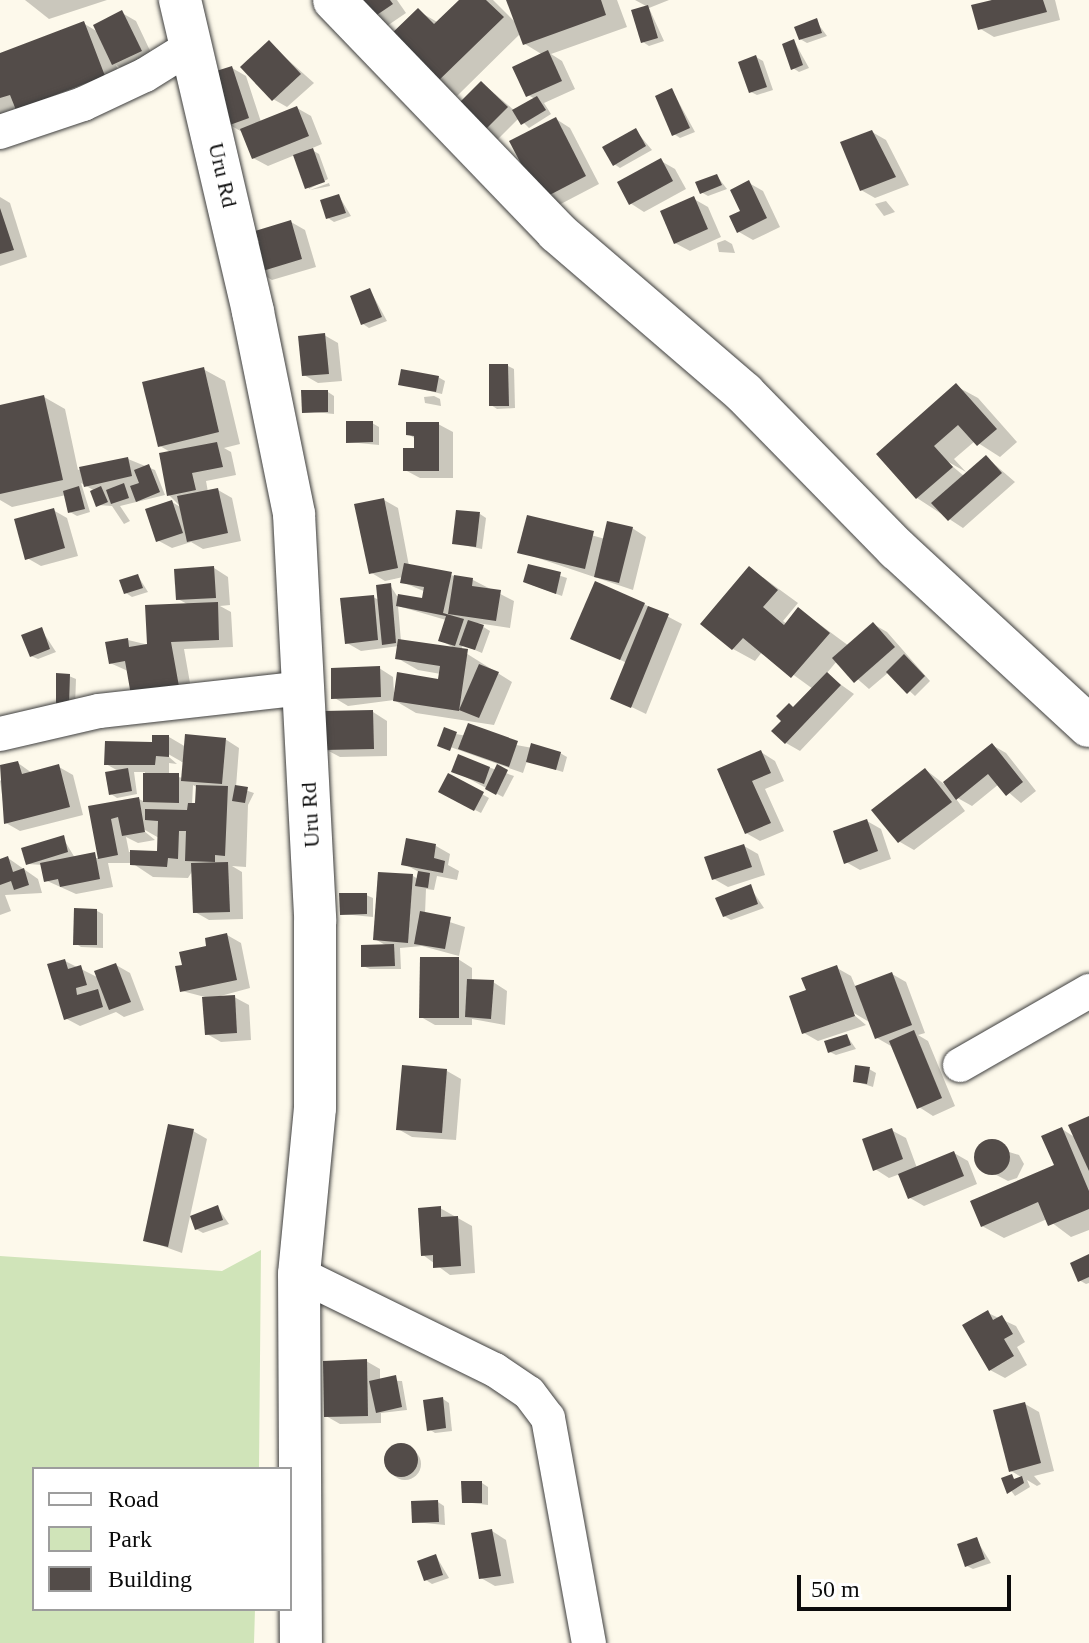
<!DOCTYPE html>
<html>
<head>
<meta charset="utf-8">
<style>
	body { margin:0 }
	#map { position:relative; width:1089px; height:1643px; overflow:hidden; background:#fdf9eb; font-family:Georgia,serif }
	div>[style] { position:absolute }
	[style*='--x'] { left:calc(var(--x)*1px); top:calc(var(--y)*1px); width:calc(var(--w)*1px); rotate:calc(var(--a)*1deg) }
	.green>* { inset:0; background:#d0e4b9 }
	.shadow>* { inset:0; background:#0003 }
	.round { border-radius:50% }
	.building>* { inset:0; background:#534c49 }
	.roads { filter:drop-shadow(0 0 2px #3e3e3e) drop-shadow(0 0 2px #3e3e3e) }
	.minor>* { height:34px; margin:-17px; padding:0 17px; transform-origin:17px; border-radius:17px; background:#fff }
	.tertiary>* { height:42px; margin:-21px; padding:0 21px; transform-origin:21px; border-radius:21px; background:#fff }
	span { translate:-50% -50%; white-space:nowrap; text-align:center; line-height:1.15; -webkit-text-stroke:8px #fff; paint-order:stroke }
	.street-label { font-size:22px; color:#0b0b0b }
	.legend { position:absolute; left:32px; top:1467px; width:260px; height:144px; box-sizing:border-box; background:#fff; border:2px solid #9d9d9d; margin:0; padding:10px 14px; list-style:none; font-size:24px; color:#0b0b0b }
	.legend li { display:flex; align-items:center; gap:16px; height:40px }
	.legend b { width:40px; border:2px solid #9d9d9d }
	.scale { position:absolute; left:797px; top:1575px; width:214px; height:36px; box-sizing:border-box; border:4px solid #0b0b0b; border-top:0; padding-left:10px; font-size:24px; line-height:28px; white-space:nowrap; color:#0b0b0b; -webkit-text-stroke:6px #fff; paint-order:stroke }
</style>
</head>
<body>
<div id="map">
	<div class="green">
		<i style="clip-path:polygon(261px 1250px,259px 1469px,34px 1469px,34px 1609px,255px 1609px,254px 1643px,0 1643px,0 1256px,222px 1271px)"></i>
	</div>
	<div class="shadow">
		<i style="clip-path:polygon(25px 0,107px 0,49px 19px)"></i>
		<i style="clip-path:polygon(351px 0,397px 0,406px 13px,381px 30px)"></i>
		<i style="clip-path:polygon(462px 0,493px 0,517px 24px,509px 0,617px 0,627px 27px,551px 54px,562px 61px,575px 89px,544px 103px,551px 114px,529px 128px,519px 118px,496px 141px,482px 133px,482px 83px,515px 111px,535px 99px,528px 95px,543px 55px,525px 44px,521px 33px,457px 96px,435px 83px,418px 11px,439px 23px)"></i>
		<i style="clip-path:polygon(635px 0,669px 0,649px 8px,664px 41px,649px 46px,643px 42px,648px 7px)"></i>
		<i style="clip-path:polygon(991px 0,1055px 0,1060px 20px,994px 37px,979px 28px)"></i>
		<i style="clip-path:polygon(122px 13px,136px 21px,154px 59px,128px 72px,116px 65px,125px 88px,0 116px,0 56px,83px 23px,98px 32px)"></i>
		<i style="clip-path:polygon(816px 21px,827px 36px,807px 43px,800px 39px)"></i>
		<i style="clip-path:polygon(794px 41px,809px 68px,799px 72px,793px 68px)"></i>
		<i style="clip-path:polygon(269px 43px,314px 83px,287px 107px,273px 99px)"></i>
		<i style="clip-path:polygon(756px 57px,763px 61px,773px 90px,757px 95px,751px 92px)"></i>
		<i style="clip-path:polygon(232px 68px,246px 76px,261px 122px,297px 108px,311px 116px,322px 144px,310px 149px,319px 154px,328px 179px,309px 189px,295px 155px,268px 166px,253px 158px,244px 133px,228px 124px)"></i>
		<i style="clip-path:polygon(672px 90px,695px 132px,680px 138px,674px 134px)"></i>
		<i style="clip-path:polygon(556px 119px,570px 128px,599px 184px,555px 207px,511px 142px)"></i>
		<i style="clip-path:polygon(636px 131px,652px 150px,620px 168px,614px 164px)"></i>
		<i style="clip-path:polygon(872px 132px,886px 140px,909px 185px,875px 198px,861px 190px)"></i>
		<i style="clip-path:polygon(661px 161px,675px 169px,686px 189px,644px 212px,630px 203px)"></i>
		<i style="clip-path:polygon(717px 176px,727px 189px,708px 196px,701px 192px)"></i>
		<i style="clip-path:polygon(329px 183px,330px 186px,310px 190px)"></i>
		<i style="clip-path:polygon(749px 183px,763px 191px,780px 227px,753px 240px,739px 232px)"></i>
		<i style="clip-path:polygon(339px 196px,351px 216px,334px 222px,328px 218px)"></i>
		<i style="clip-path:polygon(0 197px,10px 203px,27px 257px,0 266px)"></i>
		<i style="clip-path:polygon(694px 199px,708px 207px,721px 237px,690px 251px,675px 243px)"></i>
		<i style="clip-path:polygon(886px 201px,895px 212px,884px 216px,875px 204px)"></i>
		<i style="clip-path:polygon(291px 222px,305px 230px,316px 267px,272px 280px,257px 271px,262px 243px)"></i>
		<i style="clip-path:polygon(725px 240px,732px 244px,735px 253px,719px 252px,717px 243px)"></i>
		<i style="clip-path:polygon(370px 290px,387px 321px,369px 328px,363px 324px)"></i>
		<i style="clip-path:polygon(324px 335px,338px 343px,342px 381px,318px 383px,304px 375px)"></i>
		<i style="clip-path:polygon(508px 366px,514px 369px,515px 408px,497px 409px,491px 405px)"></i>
		<i style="clip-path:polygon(203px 369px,225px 381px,240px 444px,224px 448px,231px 452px,236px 475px,206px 481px,208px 492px,218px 490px,232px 498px,241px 541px,203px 549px,191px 542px,172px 548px,157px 540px,172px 502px,182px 508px,169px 495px,172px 453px,160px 446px)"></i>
		<i style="clip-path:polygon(438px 377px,445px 381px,442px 394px,400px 384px)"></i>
		<i style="clip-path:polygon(956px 386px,978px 398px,1017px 442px,1000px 457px,975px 441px,954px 459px,966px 472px,945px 460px,964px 476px,986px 457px,1015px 482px,963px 528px,917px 498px,879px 454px)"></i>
		<i style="clip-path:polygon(328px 392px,334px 396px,334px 414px,304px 411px)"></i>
		<i style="clip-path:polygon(434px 396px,440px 399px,441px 406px,425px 403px,424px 397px)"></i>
		<i style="clip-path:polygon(44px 397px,65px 409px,78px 470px,128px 459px,155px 470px,165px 495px,120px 506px,130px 521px,124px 524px,112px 506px,98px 505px,95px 491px,81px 483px,90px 512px,77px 516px,70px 512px,66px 495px,12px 507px,0 500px,0 407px)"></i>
		<i style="clip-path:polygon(372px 423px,379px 427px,379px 445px,348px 442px)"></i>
		<i style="clip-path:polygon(438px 424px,453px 432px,453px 478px,420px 478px,405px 470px,416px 450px,416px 439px,408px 434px)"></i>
		<i style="clip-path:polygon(evenodd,384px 500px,398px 508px,409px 566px,473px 580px,514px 601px,510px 628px,477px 623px,490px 631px,482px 653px,463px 645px,461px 650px,512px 682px,494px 725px,416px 713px,394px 700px,348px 706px,333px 697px,379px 668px,393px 677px,394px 692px,440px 681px,441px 674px,418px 670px,397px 658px,399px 646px,361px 651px,347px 643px,373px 597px,379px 600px,390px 585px,397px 596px,424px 600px,426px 592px,402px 582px,403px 577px,385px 581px,370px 572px,384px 500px,398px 606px,446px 620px,440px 640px,456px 649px,401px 641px,398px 606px)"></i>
		<i style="clip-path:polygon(53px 510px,67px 518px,78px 556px,41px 566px,27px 558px)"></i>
		<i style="clip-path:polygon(480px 514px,486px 518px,482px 549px,454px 543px)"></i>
		<i style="clip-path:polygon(528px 517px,605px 539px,632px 528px,646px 537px,633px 590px,520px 552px)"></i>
		<i style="clip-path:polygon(530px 566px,567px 578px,562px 596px,532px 585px)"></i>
		<i style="clip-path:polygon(214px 568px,228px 577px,230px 605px,220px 606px,231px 612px,233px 647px,184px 649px,193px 700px,110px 663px,128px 640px,149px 645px,189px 605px,178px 599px)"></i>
		<i style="clip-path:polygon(750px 568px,798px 603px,783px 621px,787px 624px,799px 609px,849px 646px,873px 624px,887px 632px,930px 681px,915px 696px,889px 672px,869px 689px,837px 661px,826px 674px,854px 694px,800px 751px,786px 743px,795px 709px,813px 689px,762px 652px,755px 661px,733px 649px,703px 623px)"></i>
		<i style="clip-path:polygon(138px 576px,148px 592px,132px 597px,126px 593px)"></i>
		<i style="clip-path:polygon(644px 604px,682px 624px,646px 714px,613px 698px,627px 663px,573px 638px)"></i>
		<i style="clip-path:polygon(41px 629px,56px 652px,38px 659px,31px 656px)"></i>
		<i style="clip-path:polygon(69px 676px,76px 679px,75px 707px,64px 707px)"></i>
		<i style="clip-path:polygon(373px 712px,387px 721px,387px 756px,340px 757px,325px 749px)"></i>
		<i style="clip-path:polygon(456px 734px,560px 753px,567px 757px,563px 772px,527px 761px,523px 773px,442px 744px)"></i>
		<i style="clip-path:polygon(evenodd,169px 737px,186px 747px,225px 739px,239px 748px,236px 787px,254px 793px,248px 805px,246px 867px,232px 866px,242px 872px,243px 919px,209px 920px,195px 912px,193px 870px,188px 878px,153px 877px,132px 863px,108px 863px,113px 887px,76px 894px,45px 880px,43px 865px,28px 864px,63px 838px,75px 858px,99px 858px,90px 808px,139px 799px,145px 802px,145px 772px,134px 772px,137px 794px,117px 798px,111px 794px,120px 772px,106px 764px,169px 737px,161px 750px,184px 763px,183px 778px,169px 775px,169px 763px,177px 764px,161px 750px,169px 737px,193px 785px,198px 788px,197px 805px,192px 805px,193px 785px,169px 737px,138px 826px,159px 838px,159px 853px,129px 852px,126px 837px,138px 843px,155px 840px,138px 826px)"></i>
		<i style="clip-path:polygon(992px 745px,1006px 753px,1036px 791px,1021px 803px,999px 784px,972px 806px,954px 796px,965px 811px,914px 850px,900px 842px,874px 810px,926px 770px,944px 784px)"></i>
		<i style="clip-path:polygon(761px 752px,775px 761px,784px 781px,765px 789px,784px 831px,760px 841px,746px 833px,720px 770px)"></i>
		<i style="clip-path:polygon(459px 757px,514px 776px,503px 797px,460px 774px)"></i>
		<i style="clip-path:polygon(18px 763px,32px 773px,59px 767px,73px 775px,83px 815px,20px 831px,6px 823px,0 781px)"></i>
		<i style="clip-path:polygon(449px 776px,489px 798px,481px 813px,440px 792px)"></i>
		<i style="clip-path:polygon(867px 821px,881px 829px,891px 859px,860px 870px,846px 862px)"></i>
		<i style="clip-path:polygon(436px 846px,450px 854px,448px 865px,459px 871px,457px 880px,437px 876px,434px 890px,426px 889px,425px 914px,465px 927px,459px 956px,422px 946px,400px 948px,401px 969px,370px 969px,363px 966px,387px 946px,375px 939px,413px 876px,418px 879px,419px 872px,404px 864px)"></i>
		<i style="clip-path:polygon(744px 846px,758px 854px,765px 875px,728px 887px,714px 879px)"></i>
		<i style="clip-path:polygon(8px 858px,38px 879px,42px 893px,5px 895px,11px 911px,0 915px,0 861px)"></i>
		<i style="clip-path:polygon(750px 887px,764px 908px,731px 920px,724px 916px)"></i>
		<i style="clip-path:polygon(366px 895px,373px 898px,373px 917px,342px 914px)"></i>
		<i style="clip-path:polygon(97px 911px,103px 914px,103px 948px,81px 947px,75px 943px)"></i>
		<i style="clip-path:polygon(227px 935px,241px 943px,250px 988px,213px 998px,234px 997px,249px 1005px,251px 1040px,221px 1042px,207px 1034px,205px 997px,182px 991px,184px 966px)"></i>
		<i style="clip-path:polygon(458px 959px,472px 968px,472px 981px,493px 982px,507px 991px,505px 1025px,472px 1019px,472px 1025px,435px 1025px,421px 1017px)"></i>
		<i style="clip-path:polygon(65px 961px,99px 978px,116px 965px,130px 973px,144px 1010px,124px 1017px,116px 1012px,80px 1026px,65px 1018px)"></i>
		<i style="clip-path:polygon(837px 968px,851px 976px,856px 988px,892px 974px,906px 982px,925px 1033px,918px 1035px,928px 1041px,955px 1106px,933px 1116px,919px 1107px,891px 1046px,877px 1038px,871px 1023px,847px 1009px,866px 1025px,818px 1041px,804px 1033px,808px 991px)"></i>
		<i style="clip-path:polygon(847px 1036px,856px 1049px,836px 1055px,830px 1052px)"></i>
		<i style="clip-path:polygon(869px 1069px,876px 1073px,873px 1087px,855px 1081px)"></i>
		<i style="clip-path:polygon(447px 1071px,461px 1079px,456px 1140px,412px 1137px,398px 1129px)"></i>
		<i style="clip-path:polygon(1089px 1118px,1089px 1230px,1071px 1237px,1047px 1219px,1004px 1238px,982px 1226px,1056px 1166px,1062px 1129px,1076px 1138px)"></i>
		<i style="clip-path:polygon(891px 1130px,906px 1138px,917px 1168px,954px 1153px,968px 1161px,977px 1184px,924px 1206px,910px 1198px,900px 1174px,889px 1178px,875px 1169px)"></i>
		<i style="clip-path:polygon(193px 1131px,207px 1139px,182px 1253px,146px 1240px)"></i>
		<i style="clip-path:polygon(983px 1144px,1019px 1155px,1024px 1164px,1017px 1178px,1008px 1181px,979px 1166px,977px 1151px)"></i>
		<i style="clip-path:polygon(218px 1208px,229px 1224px,203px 1233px,196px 1229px)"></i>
		<i style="clip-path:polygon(440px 1208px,472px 1226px,475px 1273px,450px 1275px,423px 1255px)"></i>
		<i style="clip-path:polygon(1089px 1256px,1089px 1283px,1086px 1284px,1079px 1280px)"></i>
		<i style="clip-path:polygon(988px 1313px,1016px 1326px,1025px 1342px,1017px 1347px,1027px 1365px,1005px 1378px,990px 1370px)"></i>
		<i style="clip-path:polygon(366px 1361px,380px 1369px,380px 1380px,402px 1381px,407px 1410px,381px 1413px,381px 1423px,340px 1424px,326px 1416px)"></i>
		<i style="clip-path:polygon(443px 1399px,449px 1403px,452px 1431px,435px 1433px,429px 1429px)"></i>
		<i style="clip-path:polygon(1025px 1404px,1039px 1412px,1054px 1471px,1034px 1476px,1041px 1484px,1037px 1486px,1027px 1480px,1030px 1487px,1015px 1496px,1003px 1480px,1023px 1478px,1011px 1471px)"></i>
		<i class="round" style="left:389px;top:1448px;width:32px;height:32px"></i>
		<i style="clip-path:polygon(482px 1483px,488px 1487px,488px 1505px,464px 1502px)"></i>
		<i style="clip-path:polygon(438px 1502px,444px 1506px,445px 1525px,414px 1522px)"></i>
		<i style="clip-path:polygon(492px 1531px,506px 1540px,514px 1583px,495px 1586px,481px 1578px)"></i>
		<i style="clip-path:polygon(976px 1539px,991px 1563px,973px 1569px,967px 1566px)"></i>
		<i style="clip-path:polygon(436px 1556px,449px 1578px,432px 1584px,426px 1580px)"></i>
	</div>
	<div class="building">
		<i style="clip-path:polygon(349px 0,390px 0,393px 4px,365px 23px)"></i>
		<i style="clip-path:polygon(459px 0,486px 0,504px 17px,434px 85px,387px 38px,418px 8px,434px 24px)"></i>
		<i style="clip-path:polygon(506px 0,601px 0,606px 15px,523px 45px)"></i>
		<i style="clip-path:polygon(992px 0,1043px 0,1047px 12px,978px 30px,971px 5px)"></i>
		<i style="clip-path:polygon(648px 5px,658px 38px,641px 43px,631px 10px)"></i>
		<i style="clip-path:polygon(122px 10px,142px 51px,112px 65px,93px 25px)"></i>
		<i style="clip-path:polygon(817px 18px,822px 33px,799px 40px,794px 27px)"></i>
		<i style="clip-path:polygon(84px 21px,105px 76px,16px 110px,10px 95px,0 98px,0 53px)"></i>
		<i style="clip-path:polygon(794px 39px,803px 65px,791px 70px,782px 44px)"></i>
		<i style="clip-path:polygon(269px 40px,301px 74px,272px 101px,240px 67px)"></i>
		<i style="clip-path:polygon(548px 50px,562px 81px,526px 97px,512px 67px)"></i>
		<i style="clip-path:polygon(756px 55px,767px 87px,749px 93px,738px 62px)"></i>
		<i style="clip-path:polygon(232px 66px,249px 118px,227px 126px,210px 73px)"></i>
		<i style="clip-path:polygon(481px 81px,508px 107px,481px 134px,454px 108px)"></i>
		<i style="clip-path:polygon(672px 88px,690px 128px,672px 136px,655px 96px)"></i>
		<i style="clip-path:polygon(537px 96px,546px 110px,521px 125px,512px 110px)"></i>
		<i style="clip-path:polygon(297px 106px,309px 136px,252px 159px,240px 129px)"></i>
		<i style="clip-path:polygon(556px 117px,586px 176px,540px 200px,509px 141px)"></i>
		<i style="clip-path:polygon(636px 128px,646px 146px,613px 166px,602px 147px)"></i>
		<i style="clip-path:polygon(872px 130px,896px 177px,860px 191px,840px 142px)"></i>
		<i style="clip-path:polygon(313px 148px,325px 182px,305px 189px,293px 155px)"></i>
		<i style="clip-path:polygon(661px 158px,673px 181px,629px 205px,617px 182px)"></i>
		<i style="clip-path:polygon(717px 174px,722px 185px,700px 194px,695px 182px)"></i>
		<i style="clip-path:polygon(749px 180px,767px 218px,737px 233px,729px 216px,740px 211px,730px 190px)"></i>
		<i style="clip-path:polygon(339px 194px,346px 213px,326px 219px,320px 200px)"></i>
		<i style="clip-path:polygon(694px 196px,708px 229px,674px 244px,660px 211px)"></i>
		<i style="clip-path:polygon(0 208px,14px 250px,0 254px)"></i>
		<i style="clip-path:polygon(291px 220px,302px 259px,256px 273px,247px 246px,259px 242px,255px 231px)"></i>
		<i style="clip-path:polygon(370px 288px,382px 317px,361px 325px,350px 296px)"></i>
		<i style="clip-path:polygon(325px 333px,329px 374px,302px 376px,298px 336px)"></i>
		<i style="clip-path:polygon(489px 364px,508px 364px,509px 406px,489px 406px)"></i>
		<i style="clip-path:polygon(204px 367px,219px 432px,158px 447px,142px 382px)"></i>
		<i style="clip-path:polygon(401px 369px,439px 376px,436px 392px,398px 385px)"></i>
		<i style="clip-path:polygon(956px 383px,997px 429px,977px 446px,958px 425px,934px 446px,953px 467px,916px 499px,876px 454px)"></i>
		<i style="clip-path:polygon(301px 390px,328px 390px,328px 412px,302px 413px)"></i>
		<i style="clip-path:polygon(44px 395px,63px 480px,0 494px,0 405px)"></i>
		<i style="clip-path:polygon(346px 421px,373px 421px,373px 442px,346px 443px)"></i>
		<i style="clip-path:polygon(406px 422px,439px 422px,439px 471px,403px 471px,403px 448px,414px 448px,414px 436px,406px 435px)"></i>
		<i style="clip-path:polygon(217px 442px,223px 467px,192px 473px,196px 490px,167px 496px,159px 453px)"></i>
		<i style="clip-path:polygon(986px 455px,1002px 473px,948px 521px,931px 503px)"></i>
		<i style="clip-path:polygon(128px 457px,132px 476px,84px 487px,79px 467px)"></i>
		<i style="clip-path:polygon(149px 464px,160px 492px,136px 502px,130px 486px,139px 483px,134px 470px)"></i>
		<i style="clip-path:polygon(124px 483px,129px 498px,111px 504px,106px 490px)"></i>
		<i style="clip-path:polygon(79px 486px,85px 509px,68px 513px,63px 491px)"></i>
		<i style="clip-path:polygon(101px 486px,108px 502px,96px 507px,90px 491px)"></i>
		<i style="clip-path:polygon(218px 488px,228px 533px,187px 542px,177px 496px)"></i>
		<i style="clip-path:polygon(384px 498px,398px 568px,369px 574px,354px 504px)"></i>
		<i style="clip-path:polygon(172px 500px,183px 533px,156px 542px,145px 509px)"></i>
		<i style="clip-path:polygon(54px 508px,65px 548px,25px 560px,14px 519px)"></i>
		<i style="clip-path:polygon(456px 510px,480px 512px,476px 547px,452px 544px)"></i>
		<i style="clip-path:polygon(527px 515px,594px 531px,585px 569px,517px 553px)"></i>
		<i style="clip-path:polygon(607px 521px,633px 527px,619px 583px,594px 577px)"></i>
		<i style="clip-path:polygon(404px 563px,452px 572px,443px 613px,464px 619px,455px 646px,438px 641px,446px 616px,396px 606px,398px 594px,422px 598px,424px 587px,400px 583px)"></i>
		<i style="clip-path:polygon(528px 564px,561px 572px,556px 594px,523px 582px)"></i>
		<i style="clip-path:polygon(214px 566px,216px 598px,176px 600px,174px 569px)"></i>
		<i style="clip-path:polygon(749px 566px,778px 590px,763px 607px,784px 625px,798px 607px,830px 633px,791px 678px,743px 638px,732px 650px,700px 624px)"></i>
		<i style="clip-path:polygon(138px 574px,143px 588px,124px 594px,119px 580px)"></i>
		<i style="clip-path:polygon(454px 575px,473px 578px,472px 586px,501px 590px,496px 621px,448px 614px)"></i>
		<i style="clip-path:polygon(595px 581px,645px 603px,620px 660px,570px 639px)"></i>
		<i style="clip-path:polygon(391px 583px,396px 643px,382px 645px,376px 585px)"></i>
		<i style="clip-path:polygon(374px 595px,378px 640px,345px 644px,340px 598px)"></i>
		<i style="clip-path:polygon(218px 602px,219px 640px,171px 642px,180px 692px,132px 701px,125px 661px,109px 664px,105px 642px,128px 638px,129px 647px,147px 644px,145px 605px)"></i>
		<i style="clip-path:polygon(648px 606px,669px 614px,631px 708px,610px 699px)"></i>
		<i style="clip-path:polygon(468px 620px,484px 625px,475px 650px,459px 645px)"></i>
		<i style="clip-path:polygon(873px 622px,895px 647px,854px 683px,832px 658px)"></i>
		<i style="clip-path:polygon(42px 627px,50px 649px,30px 657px,21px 635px)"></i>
		<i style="clip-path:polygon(398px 639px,468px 649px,459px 711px,393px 701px,397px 672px,438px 679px,440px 666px,395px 659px)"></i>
		<i style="clip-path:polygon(904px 654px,925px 676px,907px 694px,886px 672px)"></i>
		<i style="clip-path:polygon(479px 664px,499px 672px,479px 718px,459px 710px)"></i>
		<i style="clip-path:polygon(380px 666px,381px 697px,331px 699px,331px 668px)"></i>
		<i style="clip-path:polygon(827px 672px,841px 685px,785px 744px,771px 731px,781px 721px,776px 716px,789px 703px,793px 707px)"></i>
		<i style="clip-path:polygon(56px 673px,70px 674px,69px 705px,56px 704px)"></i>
		<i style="clip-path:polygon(373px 710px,374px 749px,324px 750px,323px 711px)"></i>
		<i style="clip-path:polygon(468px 723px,518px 741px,509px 767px,458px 749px)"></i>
		<i style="clip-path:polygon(444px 727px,457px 732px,450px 751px,437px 746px)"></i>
		<i style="clip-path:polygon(185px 734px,226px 738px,222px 784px,181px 781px)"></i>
		<i style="clip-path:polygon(152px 735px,169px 735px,169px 757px,156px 756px,155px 765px,104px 765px,105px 741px,152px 742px)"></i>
		<i style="clip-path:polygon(531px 743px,561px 752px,556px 770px,526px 762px)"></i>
		<i style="clip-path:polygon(992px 743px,1023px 782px,1006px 796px,988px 774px,956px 800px,943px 782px)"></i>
		<i style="clip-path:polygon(761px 750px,771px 773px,752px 781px,771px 823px,745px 834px,717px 769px)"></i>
		<i style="clip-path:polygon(458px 754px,490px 767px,484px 784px,451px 772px)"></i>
		<i style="clip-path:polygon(18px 761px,22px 774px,59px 764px,70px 807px,4px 824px,0 765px)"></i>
		<i style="clip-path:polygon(497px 764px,508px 770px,496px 795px,485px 789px)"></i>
		<i style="clip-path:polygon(128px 768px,132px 791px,109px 795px,105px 772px)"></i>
		<i style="clip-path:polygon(925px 768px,952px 802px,898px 843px,871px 810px)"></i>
		<i style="clip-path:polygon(143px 773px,179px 773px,179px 803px,143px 802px)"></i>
		<i style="clip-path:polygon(448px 773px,484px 792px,474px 811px,438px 792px)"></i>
		<i style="clip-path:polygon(196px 785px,228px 786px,225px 856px,215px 855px,215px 862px,185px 861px,186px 831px,179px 831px,178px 859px,168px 858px,167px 867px,130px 865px,130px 850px,157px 851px,158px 821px,145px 820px,145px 809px,187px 810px,188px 803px,195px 803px)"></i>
		<i style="clip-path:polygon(235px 785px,248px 787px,245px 803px,232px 801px)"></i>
		<i style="clip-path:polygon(139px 797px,145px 832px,122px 836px,118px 817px,111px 819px,118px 855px,98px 859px,88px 806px)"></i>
		<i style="clip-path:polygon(867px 819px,878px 851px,844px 864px,833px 831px)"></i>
		<i style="clip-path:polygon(64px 835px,68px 852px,26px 865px,21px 848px)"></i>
		<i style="clip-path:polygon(406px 838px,436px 844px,434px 858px,445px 861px,443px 873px,401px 865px)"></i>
		<i style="clip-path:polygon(744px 844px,752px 867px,712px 880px,704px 857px)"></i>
		<i style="clip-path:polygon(95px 852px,100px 879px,60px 887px,58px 879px,44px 882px,40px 863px)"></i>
		<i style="clip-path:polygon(8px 856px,13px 872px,24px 868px,29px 885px,14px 890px,11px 881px,0 885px,0 859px)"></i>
		<i style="clip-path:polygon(228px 862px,230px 912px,193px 913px,191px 863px)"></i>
		<i style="clip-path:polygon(418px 871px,430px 873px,428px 888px,415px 886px)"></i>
		<i style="clip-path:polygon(378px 872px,413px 874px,408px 943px,373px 940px)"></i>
		<i style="clip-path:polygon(751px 884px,758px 904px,723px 917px,715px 898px)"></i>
		<i style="clip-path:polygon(339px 893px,367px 893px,367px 914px,340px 915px)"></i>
		<i style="clip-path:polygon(74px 908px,97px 909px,97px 945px,73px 945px)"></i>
		<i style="clip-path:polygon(420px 911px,451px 917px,445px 949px,414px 944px)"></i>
		<i style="clip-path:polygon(227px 933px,237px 980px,180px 992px,175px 966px,182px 965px,179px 952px,206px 946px,205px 938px)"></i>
		<i style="clip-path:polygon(394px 944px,395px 966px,361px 967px,361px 945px)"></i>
		<i style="clip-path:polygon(420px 957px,459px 957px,459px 1018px,419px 1018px)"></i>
		<i style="clip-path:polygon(65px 959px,68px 969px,81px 965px,87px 985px,76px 988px,77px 995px,98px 989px,103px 1007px,64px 1020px,47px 964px)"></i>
		<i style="clip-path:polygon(116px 963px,131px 1002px,109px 1010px,94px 971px)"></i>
		<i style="clip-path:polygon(837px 965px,855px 1016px,802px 1034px,789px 996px,806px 990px,801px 978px)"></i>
		<i style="clip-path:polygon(892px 972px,912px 1025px,875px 1039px,855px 986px)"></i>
		<i style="clip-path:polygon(467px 979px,494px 980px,491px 1019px,465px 1017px)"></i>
		<i style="clip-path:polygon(235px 995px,237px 1033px,205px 1035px,202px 997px)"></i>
		<i style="clip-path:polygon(914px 1030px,942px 1098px,917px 1109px,889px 1041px)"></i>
		<i style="clip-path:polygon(847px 1034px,851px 1045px,828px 1053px,824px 1041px)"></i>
		<i style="clip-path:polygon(402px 1065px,447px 1069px,442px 1133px,396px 1130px)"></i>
		<i style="clip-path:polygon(855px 1065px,870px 1067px,867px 1084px,853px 1082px)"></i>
		<i style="clip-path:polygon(1089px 1116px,1089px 1171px,1068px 1125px)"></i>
		<i style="clip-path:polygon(168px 1124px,194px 1129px,168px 1247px,143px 1241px)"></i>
		<i style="clip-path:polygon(1062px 1127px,1089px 1191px,1089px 1209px,1048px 1226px,1038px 1202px,981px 1227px,970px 1201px,1054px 1165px,1041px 1136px)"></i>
		<i style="clip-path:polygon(892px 1128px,903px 1159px,873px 1171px,862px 1139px)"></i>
		<i class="round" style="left:974px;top:1139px;width:36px;height:36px"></i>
		<i style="clip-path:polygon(954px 1151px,964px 1176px,908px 1199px,898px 1174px)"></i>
		<i style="clip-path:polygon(218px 1205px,223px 1220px,195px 1230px,190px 1216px)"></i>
		<i style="clip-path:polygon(441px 1206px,441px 1217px,458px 1216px,461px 1266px,433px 1268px,433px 1255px,421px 1256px,418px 1208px)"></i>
		<i style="clip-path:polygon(1089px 1254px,1089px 1277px,1078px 1282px,1070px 1263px)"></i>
		<i style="clip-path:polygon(988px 1310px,993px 1320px,1002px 1315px,1013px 1334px,1004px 1339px,1014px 1356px,989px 1371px,962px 1325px)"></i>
		<i style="clip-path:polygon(367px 1359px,368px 1416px,324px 1417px,323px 1361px)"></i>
		<i style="clip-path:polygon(396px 1375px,402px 1407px,376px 1413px,369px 1381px)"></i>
		<i style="clip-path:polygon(443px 1397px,446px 1428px,427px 1431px,423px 1400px)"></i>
		<i style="clip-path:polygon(1025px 1402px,1041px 1463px,1009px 1472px,993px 1410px)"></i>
		<i class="round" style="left:384px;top:1443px;width:34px;height:34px"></i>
		<i style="clip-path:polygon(1012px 1474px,1014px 1479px,1022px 1476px,1024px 1483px,1007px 1494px,1001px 1478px)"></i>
		<i style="clip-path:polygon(461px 1481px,482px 1481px,482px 1503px,462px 1503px)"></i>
		<i style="clip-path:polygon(438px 1500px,439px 1522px,412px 1523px,411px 1501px)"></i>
		<i style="clip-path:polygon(492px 1529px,501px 1576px,479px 1579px,471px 1533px)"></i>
		<i style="clip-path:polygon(977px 1537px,985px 1559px,965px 1567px,957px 1544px)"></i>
		<i style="clip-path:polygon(436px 1554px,443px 1575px,424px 1581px,417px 1561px)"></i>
	</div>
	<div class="roads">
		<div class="minor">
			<i style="--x:0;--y:132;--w:88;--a:-18.6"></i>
			<i style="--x:83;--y:104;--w:68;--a:-25.1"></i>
			<i style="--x:145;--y:75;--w:57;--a:-32"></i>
			<i style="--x:0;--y:734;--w:102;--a:-13.1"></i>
			<i style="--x:99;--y:711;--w:205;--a:-6.4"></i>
			<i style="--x:960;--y:1065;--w:149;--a:-29.8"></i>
			<i style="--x:299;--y:1274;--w:218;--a:26.1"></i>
			<i style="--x:495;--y:1370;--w:41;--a:34.1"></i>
			<i style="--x:529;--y:1393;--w:31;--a:53"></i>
			<i style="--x:548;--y:1418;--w:229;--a:79.7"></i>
		</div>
		<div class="tertiary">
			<i style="--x:180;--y:0;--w:320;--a:76.8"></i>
			<i style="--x:253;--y:312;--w:206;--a:78.5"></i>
			<i style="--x:294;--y:514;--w:408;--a:87"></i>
			<i style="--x:315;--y:921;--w:187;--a:90"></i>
			<i style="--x:315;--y:1108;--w:167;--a:95.5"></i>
			<i style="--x:299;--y:1274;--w:369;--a:89.7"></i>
			<i style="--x:334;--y:0;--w:322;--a:46.1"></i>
			<i style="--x:557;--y:232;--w:247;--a:40.7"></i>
			<i style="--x:744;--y:393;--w:219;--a:45.6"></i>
			<i style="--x:897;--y:549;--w:261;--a:42.7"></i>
		</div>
	</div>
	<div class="street-label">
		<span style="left:223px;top:175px;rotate:77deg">Uru Rd</span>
		<span style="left:310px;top:815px;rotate:-93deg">Uru Rd</span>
	</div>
	<ul class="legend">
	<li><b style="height:10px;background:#fff"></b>Road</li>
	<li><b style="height:22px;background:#d0e4b9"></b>Park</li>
	<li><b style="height:22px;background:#534c49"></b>Building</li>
	</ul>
	<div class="scale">50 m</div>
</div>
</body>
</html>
